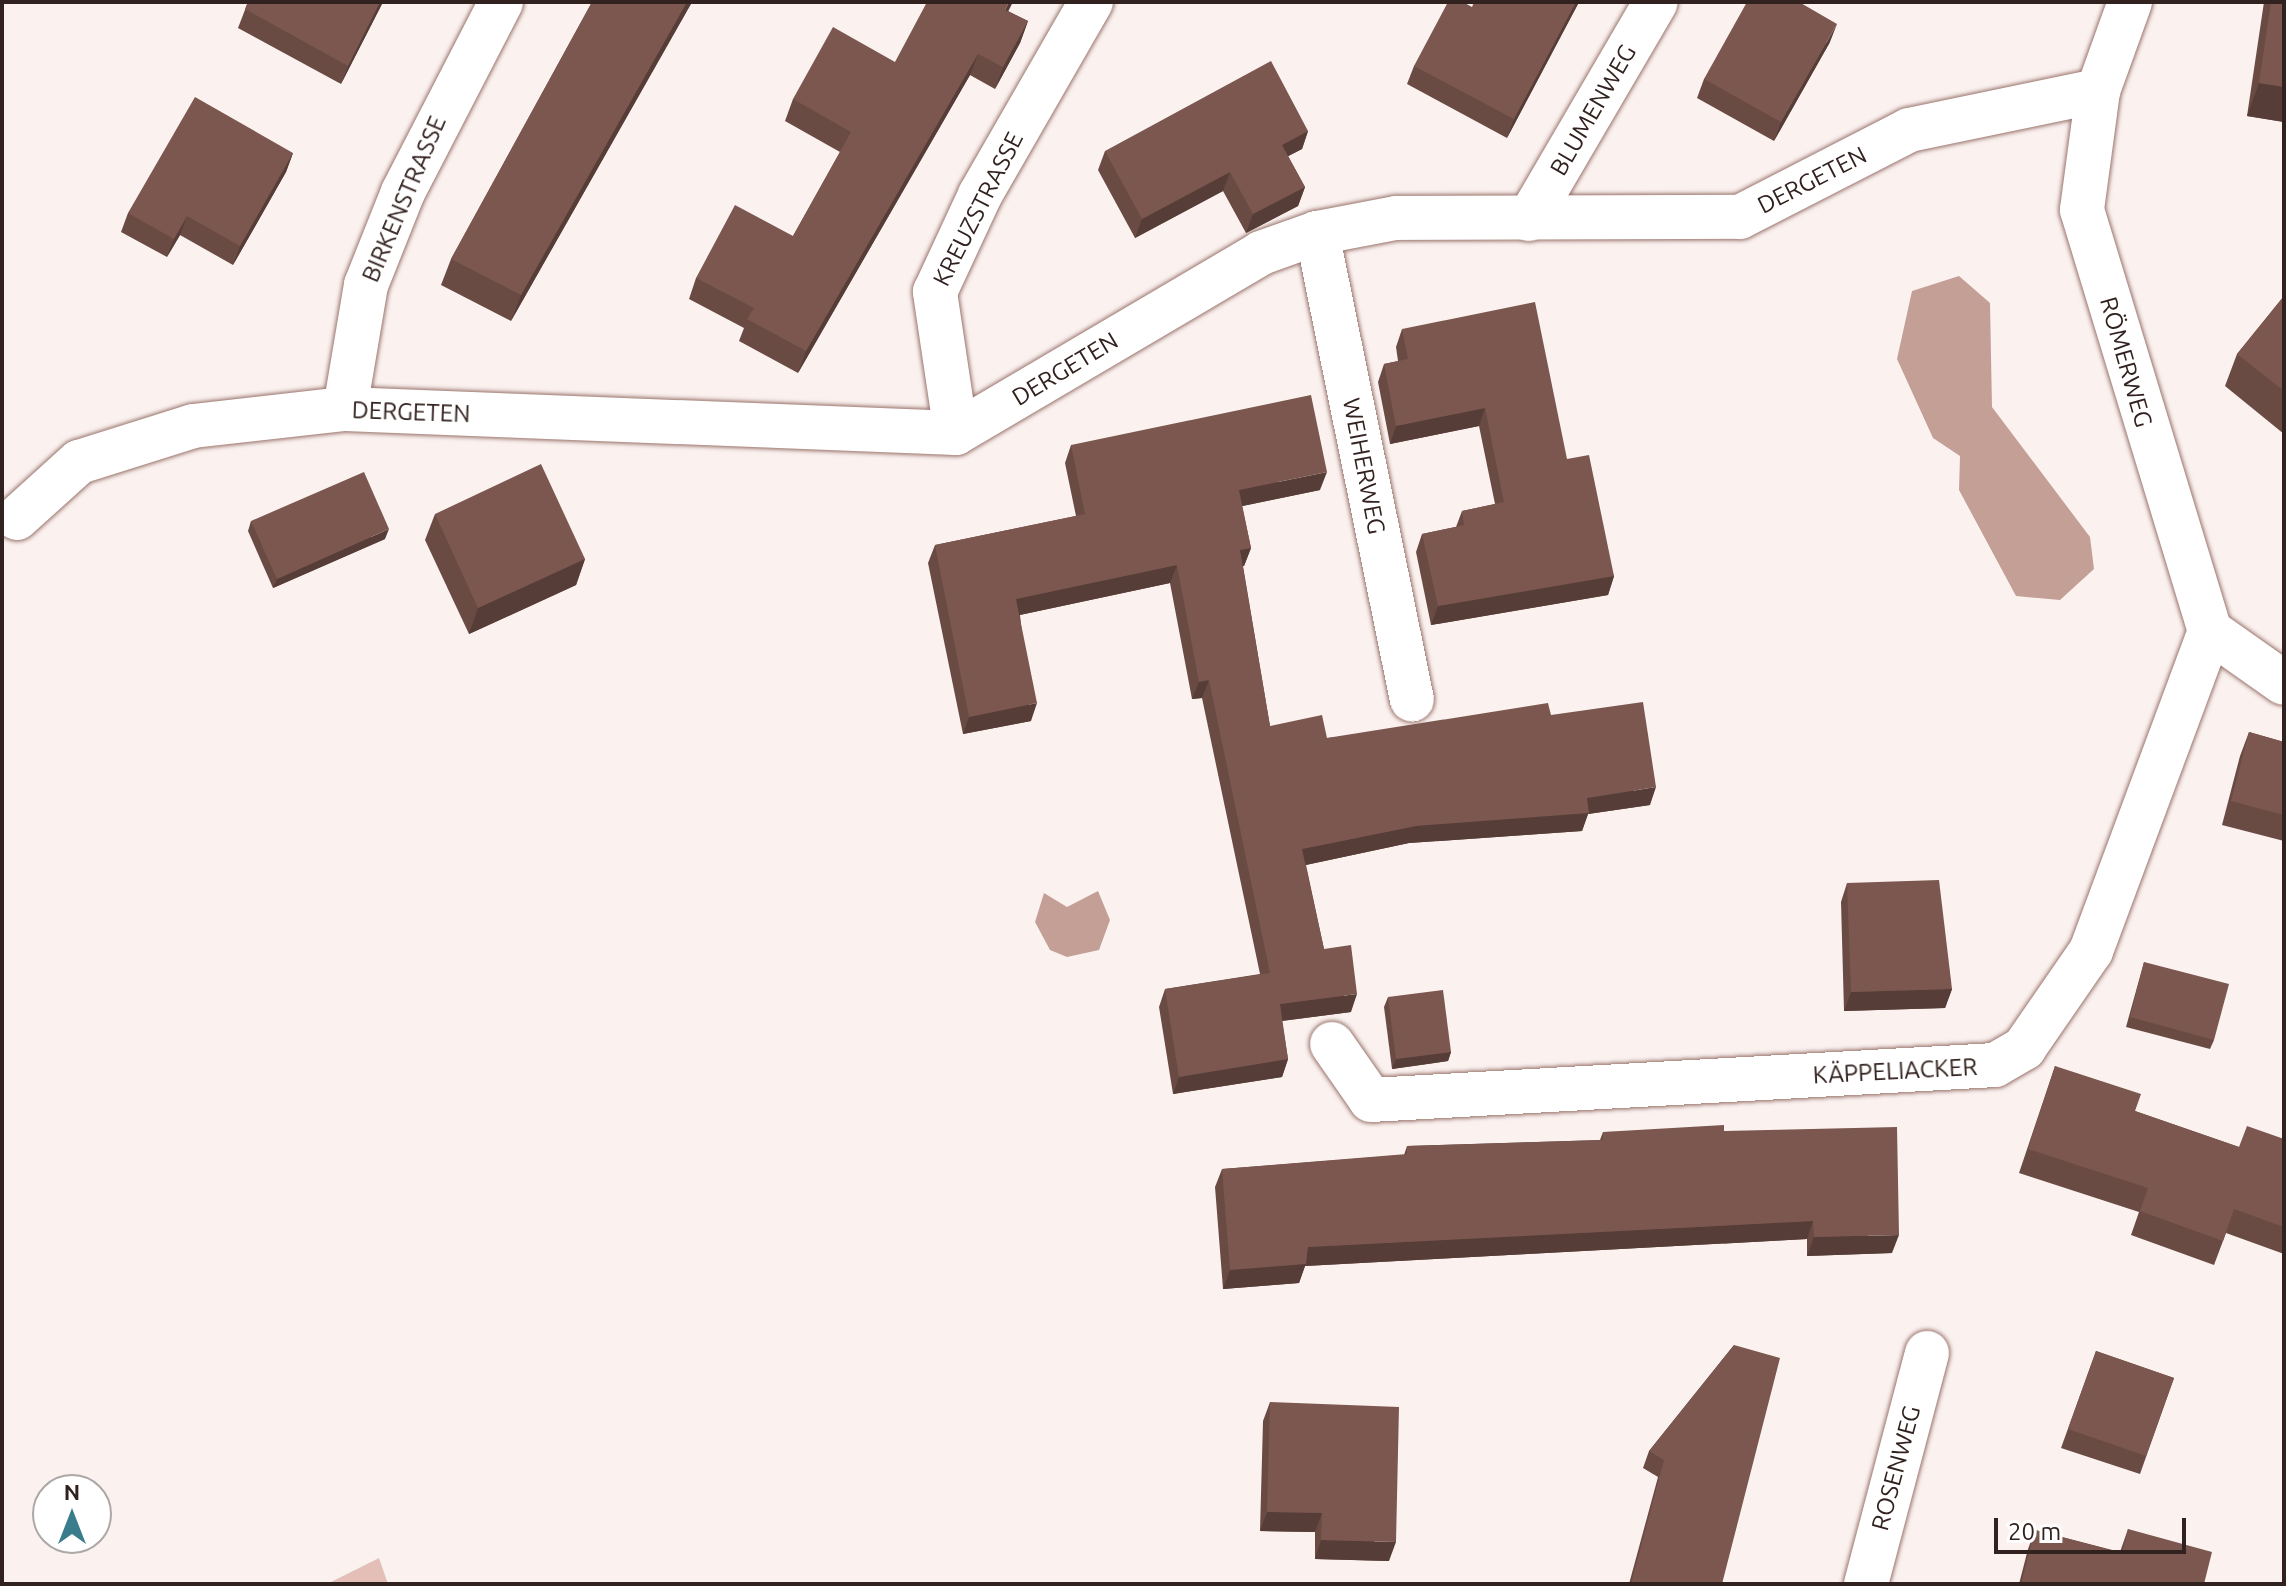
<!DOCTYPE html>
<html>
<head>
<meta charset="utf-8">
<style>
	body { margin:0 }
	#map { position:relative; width:2286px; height:1586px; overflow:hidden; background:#fbf2f0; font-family:Ubuntu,sans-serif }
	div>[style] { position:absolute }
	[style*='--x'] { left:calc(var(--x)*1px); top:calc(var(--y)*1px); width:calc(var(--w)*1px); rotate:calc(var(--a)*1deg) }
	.green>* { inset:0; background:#e3bfb7 }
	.water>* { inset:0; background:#c49f96 }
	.roads { filter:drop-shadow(0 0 2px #9a746c) drop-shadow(0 0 2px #9a746c) }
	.minor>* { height:44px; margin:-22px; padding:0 22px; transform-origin:22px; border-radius:22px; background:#fff }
	.wall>* { inset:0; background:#6a4b44 }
	.shaded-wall>* { inset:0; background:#563d37 }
	.building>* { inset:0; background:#7b574f }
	span { translate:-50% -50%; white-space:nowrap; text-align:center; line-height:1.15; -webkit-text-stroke:8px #fff; paint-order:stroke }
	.street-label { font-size:24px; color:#32221f }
	.frame { position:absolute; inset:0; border:4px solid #32221f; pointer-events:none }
	.north { position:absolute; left:32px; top:1474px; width:80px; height:80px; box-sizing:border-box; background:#fff; border:2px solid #ada7a5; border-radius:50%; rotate:0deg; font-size:22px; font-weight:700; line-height:32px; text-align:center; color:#32221f }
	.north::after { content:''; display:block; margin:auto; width:28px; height:36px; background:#397c8c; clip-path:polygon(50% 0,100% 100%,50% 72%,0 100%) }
	.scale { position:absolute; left:1994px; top:1518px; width:192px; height:36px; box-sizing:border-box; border:4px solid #32221f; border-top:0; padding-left:10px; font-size:24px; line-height:28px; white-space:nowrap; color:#32221f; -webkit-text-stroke:6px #fff; paint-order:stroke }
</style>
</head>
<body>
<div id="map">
	<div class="green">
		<i style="clip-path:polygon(379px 1558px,388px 1584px,327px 1584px)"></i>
	</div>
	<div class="water">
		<i style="clip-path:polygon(1959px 276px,1990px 303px,1992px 407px,2090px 537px,2094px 569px,2060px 600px,2016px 596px,1959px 490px,1960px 456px,1933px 438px,1897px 359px,1912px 291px)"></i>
		<i style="clip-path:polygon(1098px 891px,1110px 920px,1099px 950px,1067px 957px,1050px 950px,1035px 922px,1044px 893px,1067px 907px)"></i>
	</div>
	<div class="roads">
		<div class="minor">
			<i style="--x:2130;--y:2;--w:95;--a:109.8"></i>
			<i style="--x:2098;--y:91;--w:120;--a:97.7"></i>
			<i style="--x:2082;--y:210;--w:440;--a:73.1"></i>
			<i style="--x:2210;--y:631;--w:90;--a:35.1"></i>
			<i style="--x:1529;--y:219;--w:251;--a:-59.7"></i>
			<i style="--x:1317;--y:233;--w:476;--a:78.5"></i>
			<i style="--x:345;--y:409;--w:126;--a:-80.4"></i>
			<i style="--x:366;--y:285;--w:100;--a:-68.3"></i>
			<i style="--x:403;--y:192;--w:214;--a:-62.7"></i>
			<i style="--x:956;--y:433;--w:143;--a:-98.5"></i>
			<i style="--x:935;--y:292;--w:107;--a:-65.1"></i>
			<i style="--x:980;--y:195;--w:223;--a:-60.1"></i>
			<i style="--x:17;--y:518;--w:84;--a:-42.1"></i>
			<i style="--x:79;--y:462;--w:120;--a:-17.5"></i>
			<i style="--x:193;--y:426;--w:153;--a:-6.4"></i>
			<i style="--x:345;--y:409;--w:611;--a:2.25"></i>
			<i style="--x:956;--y:433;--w:354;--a:-30.5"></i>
			<i style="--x:1261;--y:253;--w:59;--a:-19.7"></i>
			<i style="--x:1317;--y:233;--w:80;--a:-10.8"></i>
			<i style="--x:1396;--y:218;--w:344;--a:-0.2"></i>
			<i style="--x:1740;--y:217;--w:190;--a:-27.2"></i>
			<i style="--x:1909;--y:130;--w:193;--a:-11.7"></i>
			<i style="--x:1332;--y:1044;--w:68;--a:55.1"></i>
			<i style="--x:1371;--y:1100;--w:625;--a:-3.21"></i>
			<i style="--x:1995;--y:1065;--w:34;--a:-30"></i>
			<i style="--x:2024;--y:1048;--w:118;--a:-55.4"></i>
			<i style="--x:2091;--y:951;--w:341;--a:-69.6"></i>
			<i style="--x:1866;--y:1584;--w:239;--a:-75.2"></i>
		</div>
	</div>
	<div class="wall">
		<i style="clip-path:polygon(248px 2px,383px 2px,341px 84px,238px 28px)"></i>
		<i style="clip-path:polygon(592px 2px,692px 2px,511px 321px,441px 285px,451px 259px)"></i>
		<i style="clip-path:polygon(1579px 2px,1507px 138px,1407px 84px,1414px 66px,1472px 7px)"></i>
		<i style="clip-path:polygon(2264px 2px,2284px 2px,2284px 122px,2247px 116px)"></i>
		<i style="clip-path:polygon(1008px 11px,1028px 21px,1020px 43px,995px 89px,970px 75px,798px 373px,739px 341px,744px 328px,689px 299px,696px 278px,793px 236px,840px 152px,785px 121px,793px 99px,895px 62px)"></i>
		<i style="clip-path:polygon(1830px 42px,1774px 141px,1697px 98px,1704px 79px)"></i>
		<i style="clip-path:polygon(1308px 131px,1302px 149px,1288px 156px,1305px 187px,1298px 206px,1246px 233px,1223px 191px,1135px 238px,1098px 170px,1105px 151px)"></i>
		<i style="clip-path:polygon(293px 153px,286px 172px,233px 265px,180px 235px,167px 257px,121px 232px,128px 213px)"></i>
		<i style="clip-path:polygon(2284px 296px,2284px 434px,2225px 386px,2237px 354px)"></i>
		<i style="clip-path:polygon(1402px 329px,1567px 459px,1614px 576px,1608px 595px,1431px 625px,1416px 552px,1422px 534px,1456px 527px,1462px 511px,1495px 504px,1479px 426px,1390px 444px,1378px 382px,1384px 364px,1398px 361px,1396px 347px)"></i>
		<i style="clip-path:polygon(1071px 445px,1320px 490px,1242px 506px,1251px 548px,1244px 566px,1243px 566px,1270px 726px,1327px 738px,1551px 715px,1650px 805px,1588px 814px,1582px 831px,1409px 843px,1306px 865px,1324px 949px,1351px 1012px,1282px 1021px,1288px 1059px,1282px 1077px,1173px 1094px,1159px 1007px,1165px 989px,1260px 974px,1202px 698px,1192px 699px,1170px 583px,1020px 615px,1031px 721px,963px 734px,928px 563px,935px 545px,1076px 516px,1065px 463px)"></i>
		<i style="clip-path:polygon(435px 514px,585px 559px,576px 585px,469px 634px,425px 540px)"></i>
		<i style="clip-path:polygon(251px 521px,385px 539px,273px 588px,248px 531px)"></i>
		<i style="clip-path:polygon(2249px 732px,2284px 742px,2284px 841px,2222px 825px,2240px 756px)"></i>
		<i style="clip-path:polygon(1847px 883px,1952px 989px,1945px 1008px,1844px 1011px,1841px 902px)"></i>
		<i style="clip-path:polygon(2144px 962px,2214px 1040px,2210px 1049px,2126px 1027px)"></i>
		<i style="clip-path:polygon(1388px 997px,1451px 1052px,1448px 1061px,1392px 1069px,1384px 1007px)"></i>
		<i style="clip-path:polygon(2055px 1066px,2135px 1111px,2239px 1147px,2284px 1139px,2284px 1254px,2226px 1233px,2214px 1265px,2131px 1235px,2139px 1212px,2019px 1173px)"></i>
		<i style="clip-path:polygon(1724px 1131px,1892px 1253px,1807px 1256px,1807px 1239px,1305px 1266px,1299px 1283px,1223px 1289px,1215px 1187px,1222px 1169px,1404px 1155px,1407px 1146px,1600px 1140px,1603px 1132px)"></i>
		<i style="clip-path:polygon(1734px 1345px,1722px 1584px,1629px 1584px,1658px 1477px,1643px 1468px,1649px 1451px)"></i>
		<i style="clip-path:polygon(2096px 1351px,2174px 1378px,2140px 1474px,2061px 1448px)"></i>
		<i style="clip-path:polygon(1270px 1402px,1389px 1561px,1315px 1559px,1315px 1532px,1260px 1531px,1263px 1421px)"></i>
		<i style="clip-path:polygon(2128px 1529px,2204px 1584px,2019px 1584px,2028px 1549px,2035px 1530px,2120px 1552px)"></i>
	</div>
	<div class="shaded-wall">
		<i style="clip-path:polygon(380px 2px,383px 2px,341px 84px,348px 66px)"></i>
		<i style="clip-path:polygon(687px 2px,692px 2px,511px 321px,521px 295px)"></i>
		<i style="clip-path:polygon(1009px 2px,1013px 2px,998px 31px,1005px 10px)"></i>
		<i style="clip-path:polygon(1576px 2px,1579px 2px,1507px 138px,1514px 119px)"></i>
		<i style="clip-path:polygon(1028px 21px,1020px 43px,995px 89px,1003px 67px)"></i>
		<i style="clip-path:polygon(1837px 24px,1830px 42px,1774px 141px,1781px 122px)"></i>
		<i style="clip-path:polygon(978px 54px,970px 75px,798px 373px,806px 351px)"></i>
		<i style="clip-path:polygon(2259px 83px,2284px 87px,2284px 122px,2247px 116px)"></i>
		<i style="clip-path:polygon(1308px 131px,1302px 149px,1275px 163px,1282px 145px)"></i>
		<i style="clip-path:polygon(293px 153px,286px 172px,233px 265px,240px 246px)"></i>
		<i style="clip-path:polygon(1230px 172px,1223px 191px,1135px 238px,1142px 219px)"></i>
		<i style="clip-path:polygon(1305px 187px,1298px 206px,1246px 233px,1253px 214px)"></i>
		<i style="clip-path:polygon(187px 216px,180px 235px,167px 257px,174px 239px)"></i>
		<i style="clip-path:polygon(1485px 408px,1479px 426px,1390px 444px,1396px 426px)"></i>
		<i style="clip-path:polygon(1327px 472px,1320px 490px,1233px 508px,1239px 490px)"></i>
		<i style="clip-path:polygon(389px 529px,385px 539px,273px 588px,277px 579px)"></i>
		<i style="clip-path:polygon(1251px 548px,1244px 566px,1233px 568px,1240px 550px)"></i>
		<i style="clip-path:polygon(585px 559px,576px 585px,469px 634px,478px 608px)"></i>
		<i style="clip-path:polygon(1177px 565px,1170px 583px,1010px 617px,1016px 599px)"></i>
		<i style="clip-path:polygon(1614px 576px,1608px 595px,1431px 625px,1438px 606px)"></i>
		<i style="clip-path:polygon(1209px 680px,1202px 698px,1192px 699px,1199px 682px)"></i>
		<i style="clip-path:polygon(1037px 703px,1031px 721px,963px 734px,969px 717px)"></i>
		<i style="clip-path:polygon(1656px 787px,1650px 805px,1588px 814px,1582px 831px,1409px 843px,1296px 867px,1302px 849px,1416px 826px)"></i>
		<i style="clip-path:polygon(1952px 989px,1945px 1008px,1844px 1011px,1851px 992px)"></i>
		<i style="clip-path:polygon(1357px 994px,1351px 1012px,1273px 1022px,1280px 1004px)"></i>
		<i style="clip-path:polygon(1451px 1052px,1448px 1061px,1392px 1069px,1396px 1059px)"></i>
		<i style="clip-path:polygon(1288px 1059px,1282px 1077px,1173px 1094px,1179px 1077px)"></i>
		<i style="clip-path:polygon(1813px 1221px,1807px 1239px,1305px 1266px,1299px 1283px,1223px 1289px,1230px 1270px,1308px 1247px)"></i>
		<i style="clip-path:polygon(1899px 1235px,1892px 1253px,1807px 1256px,1814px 1237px)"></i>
		<i style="clip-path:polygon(1267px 1512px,1322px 1513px,1315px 1532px,1260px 1531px)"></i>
		<i style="clip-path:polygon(1321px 1540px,1396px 1542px,1389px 1561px,1315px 1559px)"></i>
	</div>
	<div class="building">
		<i style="clip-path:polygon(248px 2px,380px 2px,348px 66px,245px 9px)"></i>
		<i style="clip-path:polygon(592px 2px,687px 2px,521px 295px,451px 259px)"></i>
		<i style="clip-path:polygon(927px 2px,1009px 2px,1005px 10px,1028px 21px,1003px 67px,978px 54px,806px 351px,747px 319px,754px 308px,696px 278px,735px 205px,793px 236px,851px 132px,793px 99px,833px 27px,895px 62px)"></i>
		<i style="clip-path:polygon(1448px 2px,1463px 2px,1472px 7px,1474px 2px,1576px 2px,1514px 119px,1414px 66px)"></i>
		<i style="clip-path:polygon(1747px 2px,1799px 2px,1837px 24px,1781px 122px,1704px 79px)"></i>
		<i style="clip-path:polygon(2271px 2px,2284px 2px,2284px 87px,2259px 83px)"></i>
		<i style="clip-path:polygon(1271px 61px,1308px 131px,1282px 145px,1305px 187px,1253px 214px,1230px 172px,1142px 219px,1105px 151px)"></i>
		<i style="clip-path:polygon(195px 97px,293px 153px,240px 246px,187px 216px,174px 239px,128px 213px)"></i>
		<i style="clip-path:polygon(2284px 296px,2284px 391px,2237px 354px)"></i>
		<i style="clip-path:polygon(1535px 302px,1567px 459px,1589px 455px,1614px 576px,1438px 606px,1422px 534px,1464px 525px,1462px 511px,1504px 502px,1485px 408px,1396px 426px,1384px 364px,1408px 359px,1402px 329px)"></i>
		<i style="clip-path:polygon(1311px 395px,1327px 472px,1239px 490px,1251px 548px,1240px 550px,1270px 726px,1322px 715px,1327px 738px,1548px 703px,1551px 715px,1643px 702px,1656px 787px,1587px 798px,1589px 813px,1416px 826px,1302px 849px,1324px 949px,1351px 945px,1357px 994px,1280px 1004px,1288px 1059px,1179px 1077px,1165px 989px,1270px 973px,1209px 680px,1199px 682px,1177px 565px,1016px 599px,1037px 703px,969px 717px,935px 545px,1085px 514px,1071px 445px)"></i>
		<i style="clip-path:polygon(541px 464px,585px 559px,478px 608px,435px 514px)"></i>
		<i style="clip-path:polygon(364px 472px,389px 529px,277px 579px,251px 521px)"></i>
		<i style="clip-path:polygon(2249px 732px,2284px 742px,2284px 815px,2231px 801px)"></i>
		<i style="clip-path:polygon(1939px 880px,1952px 989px,1851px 992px,1847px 883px)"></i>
		<i style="clip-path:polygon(2144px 962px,2229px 984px,2214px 1040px,2130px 1017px)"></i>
		<i style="clip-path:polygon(1443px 990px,1451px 1052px,1396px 1059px,1388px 997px)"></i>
		<i style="clip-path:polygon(2055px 1066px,2141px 1094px,2135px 1111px,2239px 1147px,2247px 1126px,2284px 1139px,2284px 1227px,2234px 1209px,2223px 1241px,2140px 1211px,2148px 1188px,2028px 1149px)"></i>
		<i style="clip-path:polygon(1724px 1125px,1724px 1131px,1897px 1127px,1899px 1235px,1814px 1237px,1813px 1221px,1308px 1247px,1306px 1264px,1230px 1270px,1222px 1169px,1407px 1154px,1407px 1146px,1603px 1140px,1603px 1132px)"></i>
		<i style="clip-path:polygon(1734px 1345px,1780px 1358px,1722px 1584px,1631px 1584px,1664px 1460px,1649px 1451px)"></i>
		<i style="clip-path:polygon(2096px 1351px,2174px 1378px,2146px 1456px,2068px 1429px)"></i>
		<i style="clip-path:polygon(1270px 1402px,1399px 1407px,1396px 1542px,1321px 1540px,1322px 1513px,1267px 1512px)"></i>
		<i style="clip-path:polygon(2128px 1529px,2212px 1552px,2204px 1584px,2021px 1584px,2035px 1530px,2122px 1553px)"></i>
	</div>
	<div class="street-label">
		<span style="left:1593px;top:110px;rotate:-60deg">BLUMENWEG</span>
		<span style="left:1812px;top:180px;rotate:-27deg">DERGETEN</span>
		<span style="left:404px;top:199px;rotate:-67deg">BIRKENSTRASSE</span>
		<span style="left:978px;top:209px;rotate:-63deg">KREUZSTRASSE</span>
		<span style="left:2126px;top:362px;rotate:74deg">RÖMERWEG</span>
		<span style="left:1065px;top:369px;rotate:-31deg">DERGETEN</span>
		<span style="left:411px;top:412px;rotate:2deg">DERGETEN</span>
		<span style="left:1364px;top:466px;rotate:79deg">WEIHERWEG</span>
		<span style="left:1895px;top:1071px;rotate:-3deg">KÄPPELIACKER</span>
		<span style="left:1896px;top:1468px;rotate:-75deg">ROSENWEG</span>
	</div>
	<div class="frame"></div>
	<div class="north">N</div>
	<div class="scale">20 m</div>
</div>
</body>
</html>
